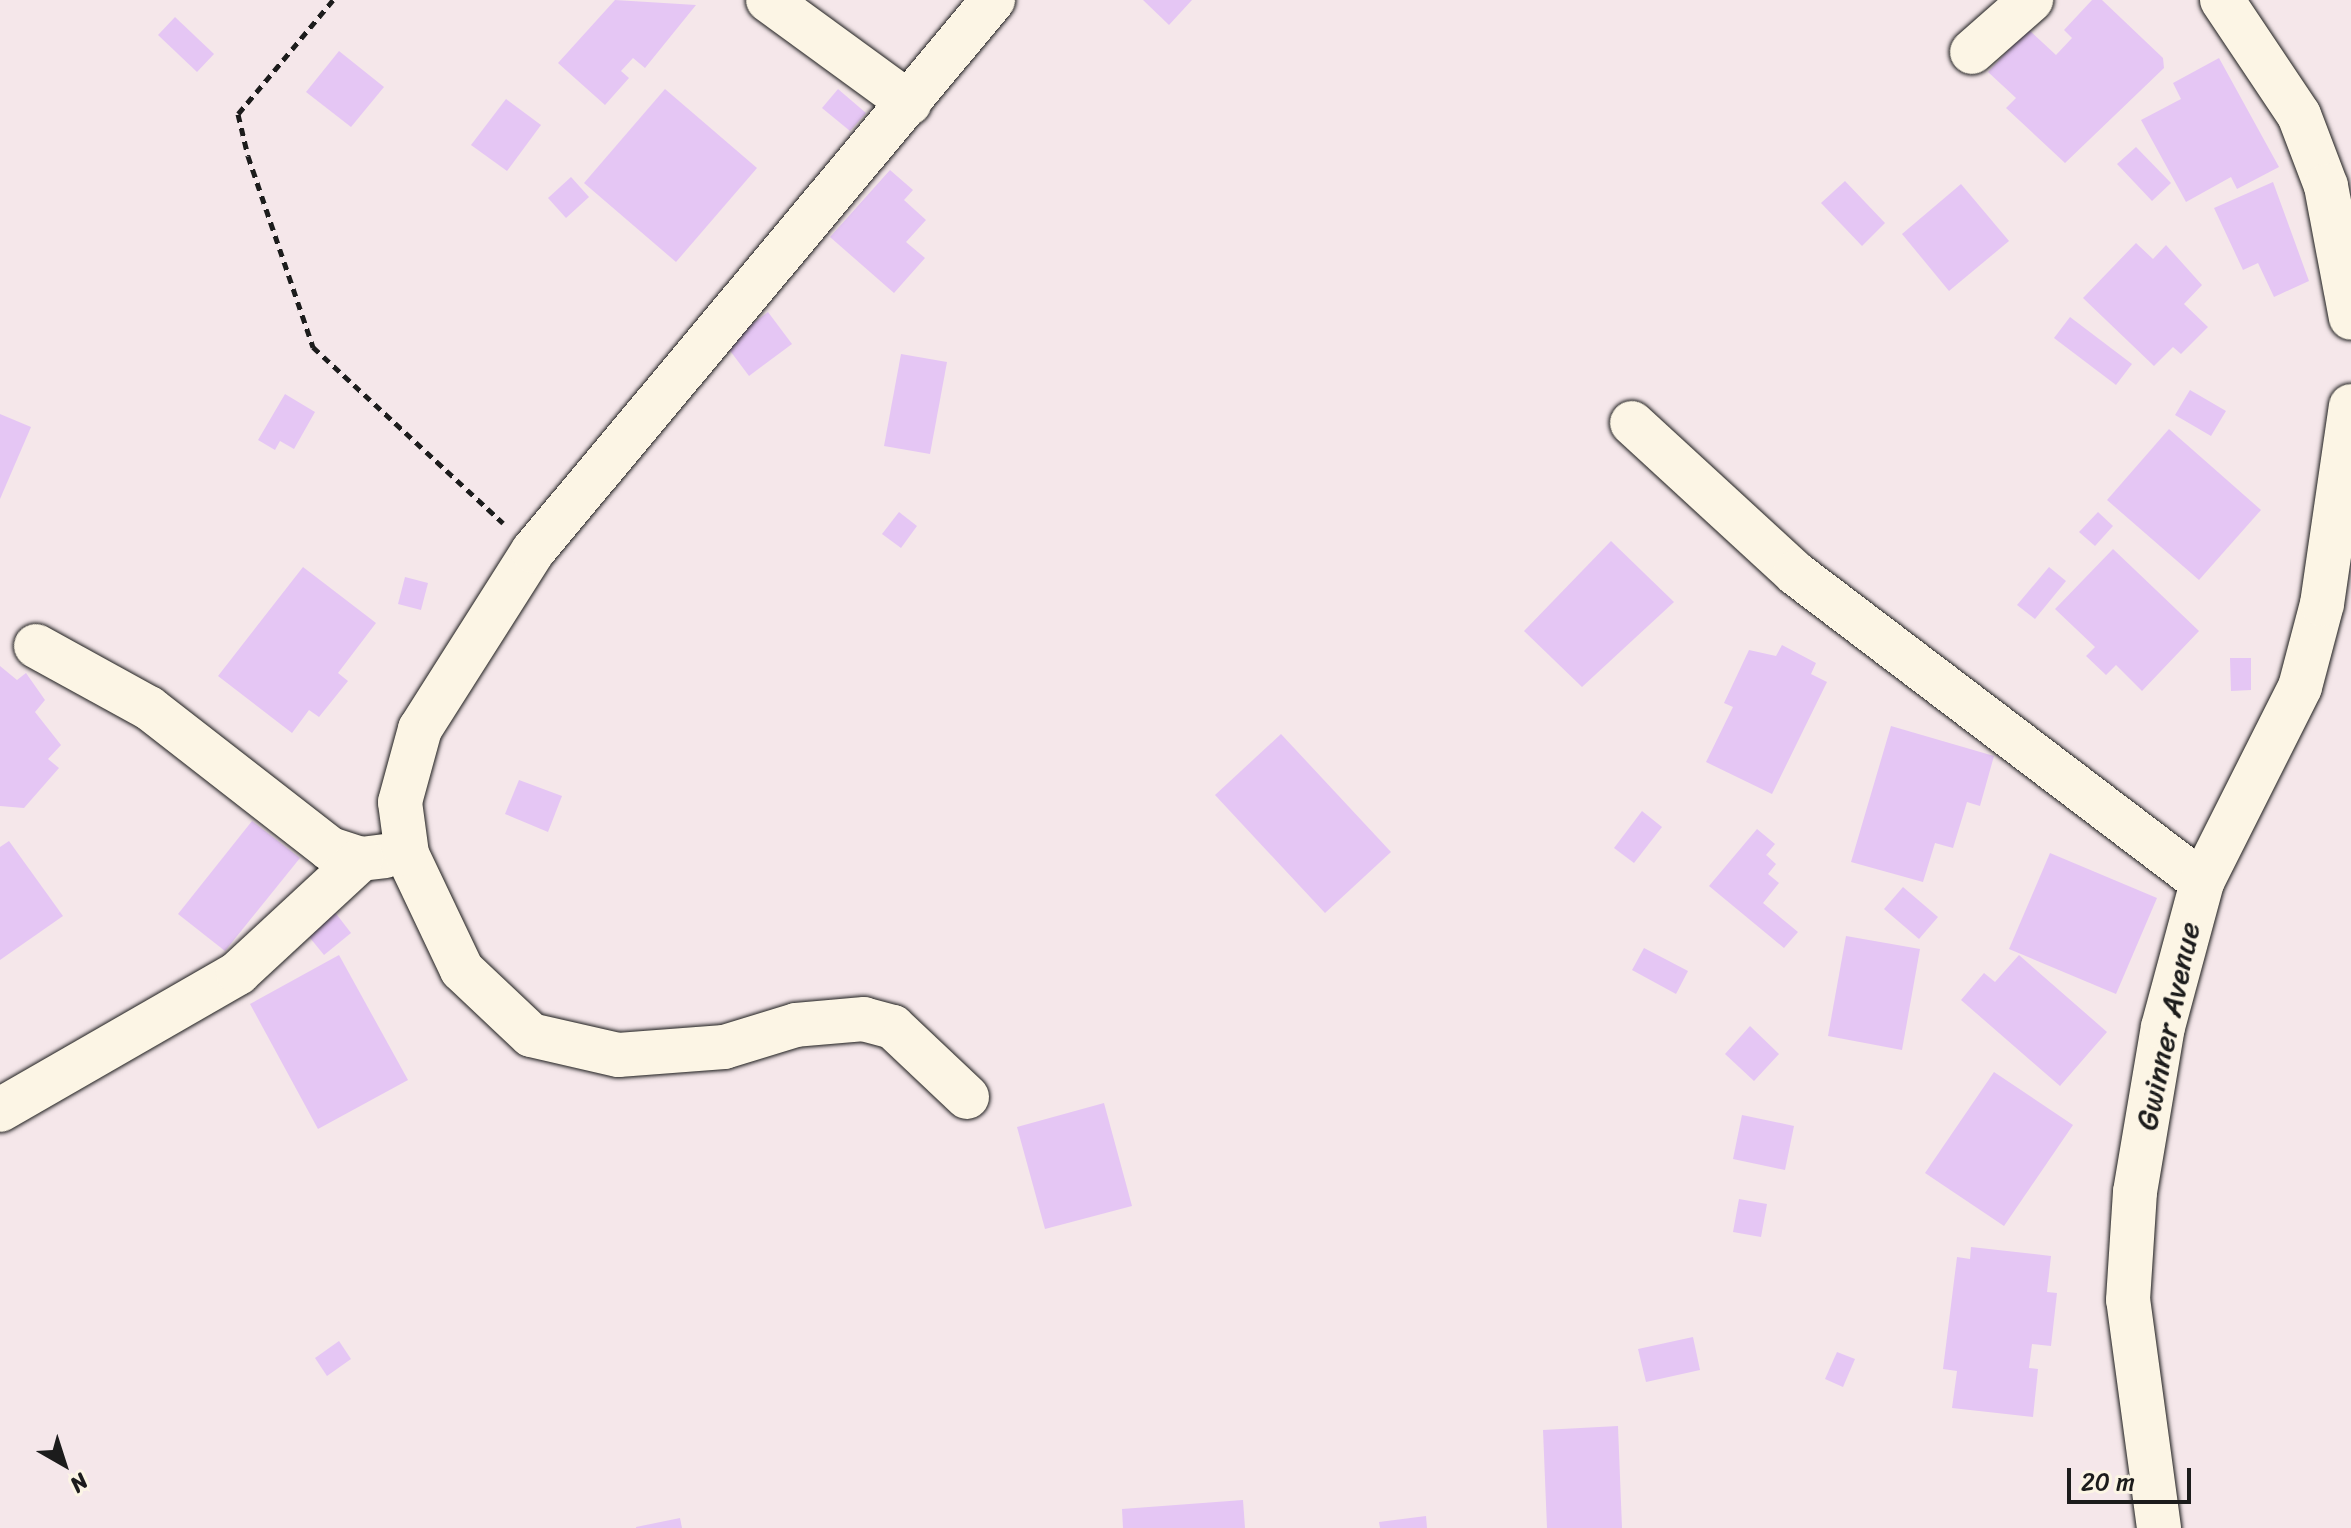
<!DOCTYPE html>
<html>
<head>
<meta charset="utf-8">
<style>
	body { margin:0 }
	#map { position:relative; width:2351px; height:1528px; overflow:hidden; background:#f5e7ea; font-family:Sriracha,sans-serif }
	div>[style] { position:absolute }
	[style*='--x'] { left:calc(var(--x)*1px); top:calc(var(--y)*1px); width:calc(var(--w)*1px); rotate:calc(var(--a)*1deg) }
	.building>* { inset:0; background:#e5c6f4 }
	.path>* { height:5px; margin-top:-2.5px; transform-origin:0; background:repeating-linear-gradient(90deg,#1c1c1c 0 8px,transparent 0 14px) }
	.roads { filter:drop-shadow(0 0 2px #1c1c1c) drop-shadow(0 0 2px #1c1c1c) }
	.minor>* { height:44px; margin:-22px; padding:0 22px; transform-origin:22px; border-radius:22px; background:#fcf5e5 }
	span { translate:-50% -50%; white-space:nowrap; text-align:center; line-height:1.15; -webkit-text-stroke:6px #fcf5e5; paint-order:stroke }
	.street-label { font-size:30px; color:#1c1c1c }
	.north { position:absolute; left:24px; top:1424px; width:80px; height:80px; -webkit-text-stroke:6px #fcf5e5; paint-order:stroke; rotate:141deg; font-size:22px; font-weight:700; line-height:32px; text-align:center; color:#1c1c1c }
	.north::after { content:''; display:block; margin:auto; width:28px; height:36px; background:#1c1c1c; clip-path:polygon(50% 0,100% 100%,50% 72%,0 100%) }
	.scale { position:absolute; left:2067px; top:1468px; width:124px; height:36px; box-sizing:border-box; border:4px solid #1c1c1c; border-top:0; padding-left:10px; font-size:24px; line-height:28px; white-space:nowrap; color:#1c1c1c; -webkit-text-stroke:6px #fcf5e5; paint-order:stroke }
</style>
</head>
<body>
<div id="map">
	<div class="building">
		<i style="clip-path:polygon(615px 0,696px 5px,645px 68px,633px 58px,621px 71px,629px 78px,605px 105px,558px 63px)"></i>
		<i style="clip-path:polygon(1143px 0,1192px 0,1169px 25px)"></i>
		<i style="clip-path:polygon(2092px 0,2102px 0,2163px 58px,2164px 68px,2065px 163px,2006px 108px,2016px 98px,1988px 72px,2028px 29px,2056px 55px,2072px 38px,2064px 30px)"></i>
		<i style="clip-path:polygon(175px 17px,214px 54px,197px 72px,158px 35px)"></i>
		<i style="clip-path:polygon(339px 51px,384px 87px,351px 127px,306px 92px)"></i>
		<i style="clip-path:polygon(2219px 58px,2279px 167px,2237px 189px,2231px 177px,2186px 202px,2141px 120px,2181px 99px,2173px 83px)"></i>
		<i style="clip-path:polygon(665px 89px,757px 168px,676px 262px,584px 183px)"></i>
		<i style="clip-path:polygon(838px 89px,866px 113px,850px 131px,822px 108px)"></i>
		<i style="clip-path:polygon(506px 99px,541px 125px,507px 171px,471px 145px)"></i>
		<i style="clip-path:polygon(2136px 147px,2171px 183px,2152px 201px,2117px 164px)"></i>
		<i style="clip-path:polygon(890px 170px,913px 190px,904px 200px,926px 220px,906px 242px,925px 258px,894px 293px,830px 237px)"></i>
		<i style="clip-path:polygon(571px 177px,589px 197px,566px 218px,548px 198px)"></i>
		<i style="clip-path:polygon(1845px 181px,1885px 223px,1862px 246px,1821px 203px)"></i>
		<i style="clip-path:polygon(2273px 182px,2309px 281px,2274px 297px,2258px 263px,2243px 270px,2214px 208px)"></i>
		<i style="clip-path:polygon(1961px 184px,2009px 241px,1949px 291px,1902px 234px)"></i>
		<i style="clip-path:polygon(2136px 243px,2153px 259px,2166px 245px,2202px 285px,2184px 304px,2208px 327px,2181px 354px,2173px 347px,2154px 366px,2083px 298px)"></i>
		<i style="clip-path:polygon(768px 312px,792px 344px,749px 376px,725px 344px)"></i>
		<i style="clip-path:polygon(2070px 317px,2132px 364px,2116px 385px,2054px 338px)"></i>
		<i style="clip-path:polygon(901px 354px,947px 362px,930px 454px,884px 446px)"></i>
		<i style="clip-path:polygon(2190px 390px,2226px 411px,2211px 436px,2175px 415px)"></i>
		<i style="clip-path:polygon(285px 394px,315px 412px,294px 449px,280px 441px,275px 450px,258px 440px)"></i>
		<i style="clip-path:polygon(0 414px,31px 427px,0 499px)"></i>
		<i style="clip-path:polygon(2169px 429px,2261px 510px,2199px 580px,2107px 500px)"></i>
		<i style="clip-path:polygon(899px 512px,917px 526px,901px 548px,882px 534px)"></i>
		<i style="clip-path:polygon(2098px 512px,2113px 526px,2095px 546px,2079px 532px)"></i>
		<i style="clip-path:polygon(1611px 541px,1674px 602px,1582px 687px,1524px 631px)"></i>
		<i style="clip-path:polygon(2113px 549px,2199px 631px,2142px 691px,2116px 665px,2106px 675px,2086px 656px,2095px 647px,2055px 609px)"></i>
		<i style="clip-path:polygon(303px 567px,376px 623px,338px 673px,348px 681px,319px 717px,309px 710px,292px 733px,218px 676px)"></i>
		<i style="clip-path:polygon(2049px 567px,2066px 581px,2035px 619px,2017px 605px)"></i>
		<i style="clip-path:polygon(405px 577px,428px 583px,421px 610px,398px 604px)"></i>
		<i style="clip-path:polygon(1782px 645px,1816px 663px,1811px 674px,1827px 682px,1772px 794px,1706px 762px,1733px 707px,1724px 703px,1749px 650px,1776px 656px)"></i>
		<i style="clip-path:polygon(2230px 658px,2251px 658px,2251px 690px,2231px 691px)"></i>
		<i style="clip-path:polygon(0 666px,17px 680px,26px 673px,45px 700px,35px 712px,61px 745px,48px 759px,59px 768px,24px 808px,0 806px)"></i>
		<i style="clip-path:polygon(1891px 726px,1994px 756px,1980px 806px,1967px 802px,1953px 848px,1935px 843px,1923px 882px,1851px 862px)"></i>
		<i style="clip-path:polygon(1281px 734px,1391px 852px,1325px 913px,1215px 795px)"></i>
		<i style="clip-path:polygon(519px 780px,562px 796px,548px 832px,505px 814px)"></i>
		<i style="clip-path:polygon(1642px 811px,1662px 827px,1634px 863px,1614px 848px)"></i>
		<i style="clip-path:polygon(252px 821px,300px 858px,225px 951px,178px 914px)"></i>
		<i style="clip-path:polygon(1757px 829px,1775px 844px,1766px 855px,1776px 864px,1768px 874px,1779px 883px,1763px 903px,1798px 932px,1784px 948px,1709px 886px)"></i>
		<i style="clip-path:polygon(9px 841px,63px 916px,0 960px,0 847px)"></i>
		<i style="clip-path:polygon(2050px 853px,2157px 898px,2116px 994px,2009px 949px)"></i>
		<i style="clip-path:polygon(1903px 887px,1938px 917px,1919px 939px,1884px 909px)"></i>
		<i style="clip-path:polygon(334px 911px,351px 933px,324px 955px,306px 933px)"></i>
		<i style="clip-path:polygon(1846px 936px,1920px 949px,1902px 1050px,1828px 1036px)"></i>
		<i style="clip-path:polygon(1644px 948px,1688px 971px,1676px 994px,1632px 970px)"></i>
		<i style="clip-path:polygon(339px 955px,408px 1080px,318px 1129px,250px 1004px)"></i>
		<i style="clip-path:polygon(2019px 955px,2107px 1032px,2060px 1086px,1961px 1000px,1984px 973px,1995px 982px)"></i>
		<i style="clip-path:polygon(1750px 1026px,1779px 1054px,1754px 1081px,1725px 1054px)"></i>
		<i style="clip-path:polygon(1994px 1072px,2073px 1125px,2004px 1226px,1925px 1173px)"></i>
		<i style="clip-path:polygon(1104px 1103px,1132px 1206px,1045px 1229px,1017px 1127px)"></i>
		<i style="clip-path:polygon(1742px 1115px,1794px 1126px,1785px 1170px,1733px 1159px)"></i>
		<i style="clip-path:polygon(1739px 1199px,1767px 1204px,1761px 1237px,1733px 1232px)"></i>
		<i style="clip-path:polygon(1971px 1247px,2051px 1256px,2047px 1292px,2057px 1293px,2051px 1346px,2032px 1344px,2029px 1368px,2038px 1369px,2033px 1417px,1952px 1408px,1957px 1371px,1943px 1369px,1957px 1257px,1970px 1259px)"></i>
		<i style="clip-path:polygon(1693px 1337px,1700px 1370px,1646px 1382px,1638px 1349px)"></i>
		<i style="clip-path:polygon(339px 1341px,351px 1359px,327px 1376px,315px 1358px)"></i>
		<i style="clip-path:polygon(1837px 1352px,1855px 1359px,1843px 1387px,1825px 1379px)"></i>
		<i style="clip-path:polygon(1618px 1426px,1622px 1528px,1547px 1528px,1543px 1430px)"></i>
		<i style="clip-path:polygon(1243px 1500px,1245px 1528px,1123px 1528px,1122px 1509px)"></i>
		<i style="clip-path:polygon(1426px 1516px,1427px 1528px,1380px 1528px,1379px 1522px)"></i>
		<i style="clip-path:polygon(680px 1518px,682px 1528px,636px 1528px,636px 1527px)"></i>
	</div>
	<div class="path">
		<i style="--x:333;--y:0;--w:148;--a:129.8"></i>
		<i style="--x:238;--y:114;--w:43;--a:76.6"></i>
		<i style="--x:248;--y:156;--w:202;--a:71.2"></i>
		<i style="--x:313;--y:347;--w:259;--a:42.8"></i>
	</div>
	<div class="roads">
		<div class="minor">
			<i style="--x:768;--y:0;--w:175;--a:36.1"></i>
			<i style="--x:2222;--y:0;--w:138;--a:56.2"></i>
			<i style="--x:2299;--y:115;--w:76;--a:69.2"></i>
			<i style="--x:2326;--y:186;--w:134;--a:79.3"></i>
			<i style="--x:1972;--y:52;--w:79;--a:-41.4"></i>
			<i style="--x:1632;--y:423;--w:222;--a:42.6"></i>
			<i style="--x:1795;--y:573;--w:511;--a:37.21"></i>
			<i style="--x:36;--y:646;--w:129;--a:28.8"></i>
			<i style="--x:149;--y:708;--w:229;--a:37.9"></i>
			<i style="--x:330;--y:849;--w:33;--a:18"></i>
			<i style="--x:361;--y:859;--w:24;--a:-7"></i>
			<i style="--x:967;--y:1097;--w:102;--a:-136.6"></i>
			<i style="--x:893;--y:1027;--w:30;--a:-165"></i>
			<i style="--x:864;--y:1019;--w:68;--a:175"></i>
			<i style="--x:796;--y:1025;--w:75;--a:163"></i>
			<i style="--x:724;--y:1047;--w:106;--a:175.7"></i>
			<i style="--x:618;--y:1055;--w:89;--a:-167.1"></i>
			<i style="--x:531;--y:1035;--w:95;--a:-136.7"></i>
			<i style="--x:462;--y:970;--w:128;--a:-115.4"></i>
			<i style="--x:407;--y:854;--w:52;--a:-97.7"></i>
			<i style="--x:400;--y:802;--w:76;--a:-74.7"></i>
			<i style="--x:420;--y:729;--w:211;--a:-57.6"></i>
			<i style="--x:533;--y:551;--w:718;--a:-50.14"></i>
			<i style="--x:0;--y:1110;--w:275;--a:-29.9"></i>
			<i style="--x:238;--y:973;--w:168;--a:-42.8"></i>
			<i style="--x:2159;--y:1528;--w:230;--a:-97.7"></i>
			<i style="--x:2128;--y:1300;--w:108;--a:-86.3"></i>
			<i style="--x:2135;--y:1192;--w:167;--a:-80.4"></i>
			<i style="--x:2163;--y:1027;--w:150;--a:-74.9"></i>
			<i style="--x:2202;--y:882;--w:218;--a:-63.3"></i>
			<i style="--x:2300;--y:687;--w:86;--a:-75.2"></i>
			<i style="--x:2322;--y:604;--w:200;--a:-81.7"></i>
		</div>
	</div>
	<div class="street-label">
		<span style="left:2168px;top:1026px;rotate:-78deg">Gwinner Avenue</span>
	</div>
	<div class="north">N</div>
	<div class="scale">20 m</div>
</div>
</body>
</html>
